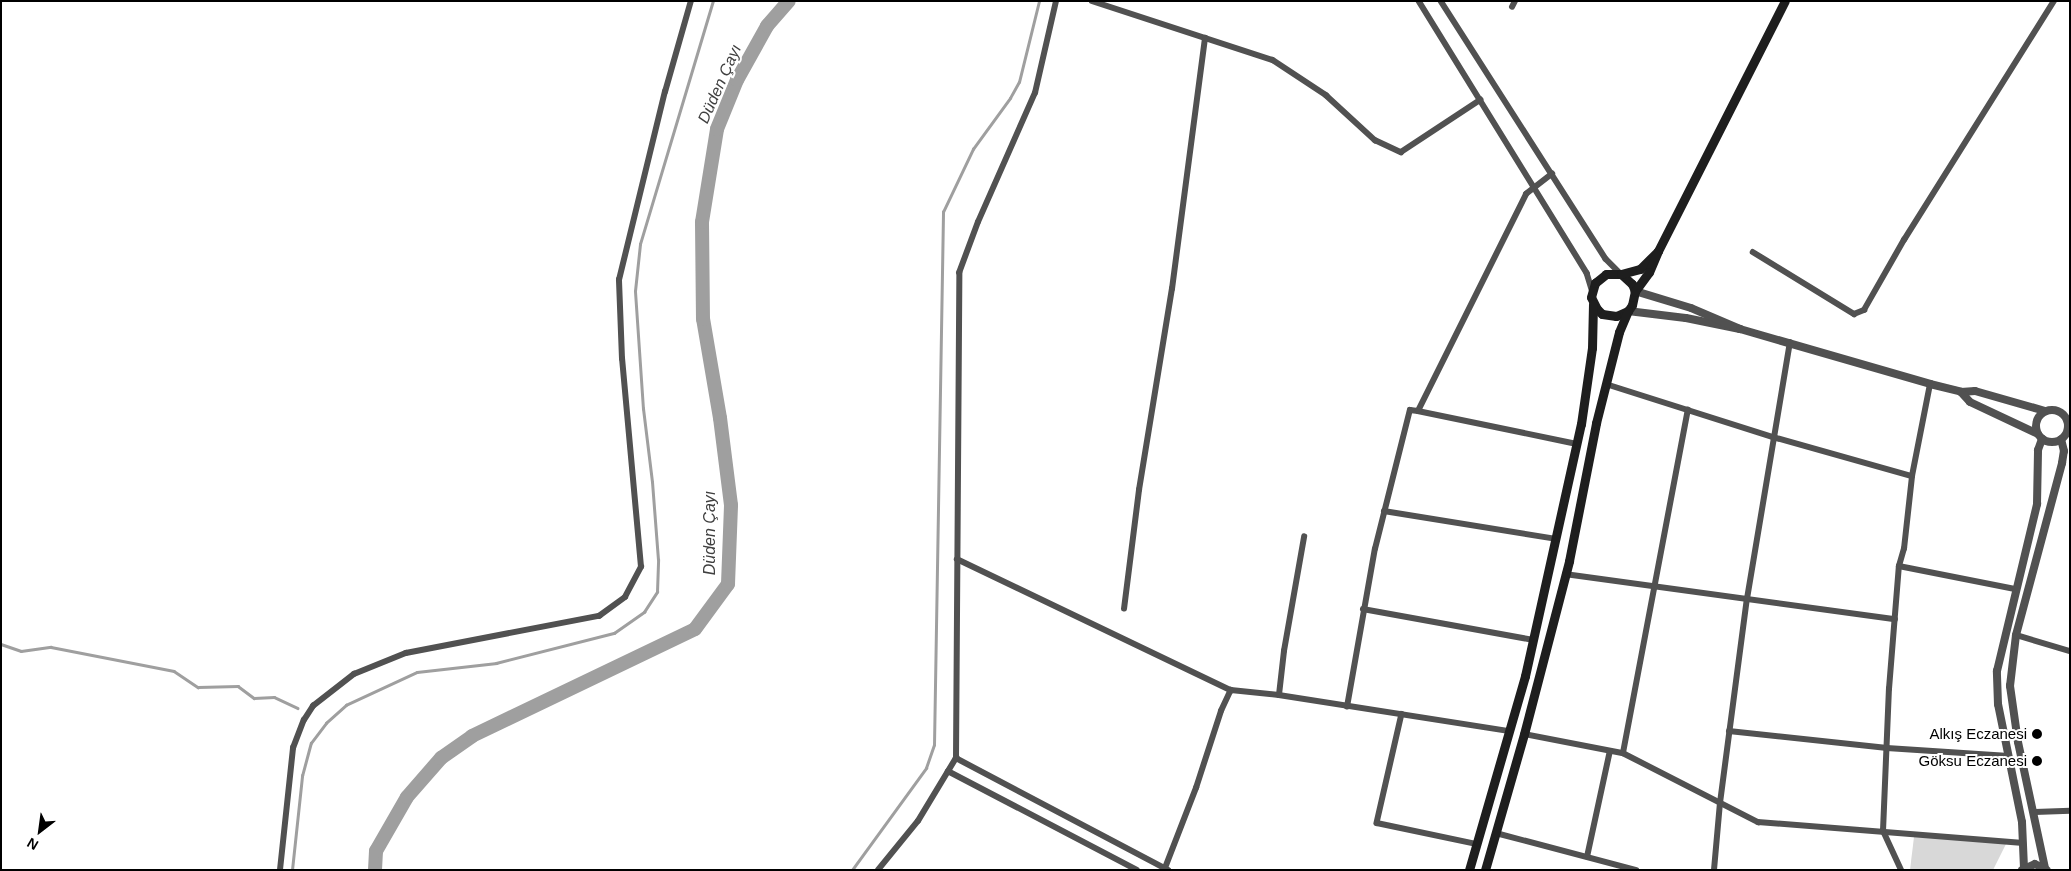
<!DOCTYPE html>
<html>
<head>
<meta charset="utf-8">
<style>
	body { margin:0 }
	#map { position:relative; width:2071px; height:871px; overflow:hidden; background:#fff; font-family:Arial,sans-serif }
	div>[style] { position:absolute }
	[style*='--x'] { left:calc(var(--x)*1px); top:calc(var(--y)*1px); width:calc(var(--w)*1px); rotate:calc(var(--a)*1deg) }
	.green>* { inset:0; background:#d8d8d8 }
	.stream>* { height:2.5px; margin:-1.25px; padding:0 1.25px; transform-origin:1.25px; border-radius:1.25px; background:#9f9f9f }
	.river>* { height:14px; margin:-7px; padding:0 7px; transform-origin:7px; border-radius:7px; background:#9f9f9f }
	.minor>* { height:5.5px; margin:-2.75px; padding:0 2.75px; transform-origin:2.75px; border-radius:2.75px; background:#515151 }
	.tertiary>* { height:8px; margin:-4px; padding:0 4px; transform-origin:4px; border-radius:4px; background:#515151 }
	.tertiary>.ring { margin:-4px; padding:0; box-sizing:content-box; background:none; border:8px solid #515151; border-radius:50% }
	.secondary>* { height:9px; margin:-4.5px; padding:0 4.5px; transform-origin:4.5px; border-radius:4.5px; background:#1e1e1e }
	.dots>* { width:14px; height:14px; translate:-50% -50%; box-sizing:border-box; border:2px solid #fff; border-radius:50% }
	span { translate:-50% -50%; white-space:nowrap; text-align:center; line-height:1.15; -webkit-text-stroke:4px #fff; paint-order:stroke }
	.poi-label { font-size:15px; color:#000 }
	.right { translate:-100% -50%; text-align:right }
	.water-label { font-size:16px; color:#404040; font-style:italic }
	.frame { position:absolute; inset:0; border:2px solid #000; pointer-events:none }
	.north { position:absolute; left:15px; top:806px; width:50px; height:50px; -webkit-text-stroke:4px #fff; paint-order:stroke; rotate:210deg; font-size:14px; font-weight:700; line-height:20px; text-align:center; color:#000 }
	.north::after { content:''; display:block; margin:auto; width:18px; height:22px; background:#000; clip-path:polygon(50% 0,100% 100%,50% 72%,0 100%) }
</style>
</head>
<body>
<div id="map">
	<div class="green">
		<i style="clip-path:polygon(1914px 837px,2007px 842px,1993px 870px,1910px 870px)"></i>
	</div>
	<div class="stream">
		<i style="--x:1;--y:644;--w:21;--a:19"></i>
		<i style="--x:21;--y:651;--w:30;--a:-8"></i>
		<i style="--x:51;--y:647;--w:125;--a:11"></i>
		<i style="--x:174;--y:671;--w:29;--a:34"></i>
		<i style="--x:198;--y:687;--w:40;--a:-1.4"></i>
		<i style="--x:238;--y:686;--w:20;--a:37"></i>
		<i style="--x:254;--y:698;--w:20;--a:-3"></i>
		<i style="--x:274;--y:697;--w:26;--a:25"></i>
		<i style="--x:292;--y:870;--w:95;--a:-83.9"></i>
		<i style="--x:302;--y:776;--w:34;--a:-75"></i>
		<i style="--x:311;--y:743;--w:25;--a:-53"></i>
		<i style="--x:326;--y:723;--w:27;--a:-42"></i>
		<i style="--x:346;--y:705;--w:78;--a:-24.9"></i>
		<i style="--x:417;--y:672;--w:80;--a:-6.5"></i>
		<i style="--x:496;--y:663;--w:122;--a:-14.3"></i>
		<i style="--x:614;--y:633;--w:37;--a:-35"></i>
		<i style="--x:644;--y:612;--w:24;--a:-57"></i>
		<i style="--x:657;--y:592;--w:32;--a:-88"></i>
		<i style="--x:658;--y:560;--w:78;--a:-94.4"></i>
		<i style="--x:652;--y:482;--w:74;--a:-97"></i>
		<i style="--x:643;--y:409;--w:118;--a:-93.9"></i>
		<i style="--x:635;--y:291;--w:47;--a:-83.9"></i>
		<i style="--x:640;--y:244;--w:254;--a:-73.3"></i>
		<i style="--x:852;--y:870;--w:126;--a:-54"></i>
		<i style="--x:926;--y:768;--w:24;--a:-71"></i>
		<i style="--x:934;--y:745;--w:533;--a:-89.03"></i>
		<i style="--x:943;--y:212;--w:70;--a:-64.5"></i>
		<i style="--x:973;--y:149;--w:63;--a:-54"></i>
		<i style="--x:1010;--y:98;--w:18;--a:-61"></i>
		<i style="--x:1019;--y:82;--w:83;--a:-76.1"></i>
	</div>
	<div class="river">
		<i style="--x:375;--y:870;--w:19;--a:-87"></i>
		<i style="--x:376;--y:851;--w:62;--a:-60.1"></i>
		<i style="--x:407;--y:797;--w:52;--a:-48.9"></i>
		<i style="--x:441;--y:758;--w:38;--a:-35"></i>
		<i style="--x:472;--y:736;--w:247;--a:-25.6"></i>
		<i style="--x:695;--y:629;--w:56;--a:-53.7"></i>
		<i style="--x:728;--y:584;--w:79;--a:-87.8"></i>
		<i style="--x:731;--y:505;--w:88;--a:-97.2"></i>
		<i style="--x:720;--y:418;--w:100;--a:-99.7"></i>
		<i style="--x:703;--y:319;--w:97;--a:-90.6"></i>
		<i style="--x:702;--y:222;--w:94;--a:-80.8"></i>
		<i style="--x:717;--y:129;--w:53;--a:-67.8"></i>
		<i style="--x:737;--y:80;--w:62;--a:-60.9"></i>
		<i style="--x:767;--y:26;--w:33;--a:-49"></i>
	</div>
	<div class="minor">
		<i style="--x:1092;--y:1;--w:190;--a:18.1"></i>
		<i style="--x:1273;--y:60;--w:64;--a:33.4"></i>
		<i style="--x:1326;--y:95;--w:67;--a:42.6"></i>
		<i style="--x:1375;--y:140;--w:29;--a:25"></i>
		<i style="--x:1401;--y:152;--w:95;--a:-33.4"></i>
		<i style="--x:1419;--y:1;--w:320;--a:58.3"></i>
		<i style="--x:1587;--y:273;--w:17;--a:73"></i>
		<i style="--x:1441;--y:1;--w:306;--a:57.4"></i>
		<i style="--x:1606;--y:259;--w:21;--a:45"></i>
		<i style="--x:1512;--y:7;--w:7;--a:-63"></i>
		<i style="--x:1753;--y:252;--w:119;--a:31.5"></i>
		<i style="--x:1854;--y:314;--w:11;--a:-22"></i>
		<i style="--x:1864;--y:310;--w:81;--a:-60.3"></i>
		<i style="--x:1904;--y:240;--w:282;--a:-57.9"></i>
		<i style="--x:1606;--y:384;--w:175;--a:17.6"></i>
		<i style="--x:1773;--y:437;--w:144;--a:15.7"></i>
		<i style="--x:1418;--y:411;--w:162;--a:11.7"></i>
		<i style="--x:1384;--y:511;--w:174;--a:9.2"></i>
		<i style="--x:957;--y:559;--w:304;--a:25.6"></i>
		<i style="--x:1231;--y:690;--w:48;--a:5.9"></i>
		<i style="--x:1279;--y:695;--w:233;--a:8.9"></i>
		<i style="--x:1899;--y:566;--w:118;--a:11.2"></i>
		<i style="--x:1565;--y:574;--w:333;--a:7.8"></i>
		<i style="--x:1124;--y:609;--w:120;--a:-82.8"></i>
		<i style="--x:1139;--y:490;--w:204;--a:-80.7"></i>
		<i style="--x:1172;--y:289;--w:253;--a:-82.5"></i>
		<i style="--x:1363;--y:609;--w:173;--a:10.3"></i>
		<i style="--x:2016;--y:635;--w:56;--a:16.5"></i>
		<i style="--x:1279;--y:695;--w:44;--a:-83.5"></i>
		<i style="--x:1284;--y:651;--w:116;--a:-80"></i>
		<i style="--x:1347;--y:707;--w:160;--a:-80"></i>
		<i style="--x:1375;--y:549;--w:143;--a:-75.9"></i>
		<i style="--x:1410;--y:410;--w:8;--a:7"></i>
		<i style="--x:1418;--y:411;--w:242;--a:-63.5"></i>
		<i style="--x:1526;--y:194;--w:33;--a:-38"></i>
		<i style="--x:1402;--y:714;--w:112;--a:102.9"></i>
		<i style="--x:1377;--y:823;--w:102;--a:11.9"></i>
		<i style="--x:1729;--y:731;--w:159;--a:6.1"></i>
		<i style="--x:1887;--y:748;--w:122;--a:3.8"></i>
		<i style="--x:1524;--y:734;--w:101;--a:10.9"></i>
		<i style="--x:1623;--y:753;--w:152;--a:27.1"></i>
		<i style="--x:1758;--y:822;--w:266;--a:4.5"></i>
		<i style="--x:1623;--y:753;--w:349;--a:-79.3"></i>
		<i style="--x:956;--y:758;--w:240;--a:27.8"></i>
		<i style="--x:948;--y:771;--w:213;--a:27.6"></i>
		<i style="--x:2035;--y:812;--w:35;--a:-2"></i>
		<i style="--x:1496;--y:833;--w:145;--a:14.8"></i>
		<i style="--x:1587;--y:857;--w:108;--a:-77.8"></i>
		<i style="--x:1165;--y:868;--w:86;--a:-68.8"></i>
		<i style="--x:1196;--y:788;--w:81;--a:-72"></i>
		<i style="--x:1221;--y:711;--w:23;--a:-65"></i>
		<i style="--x:280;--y:870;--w:123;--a:-83.9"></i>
		<i style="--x:293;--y:748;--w:30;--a:-69"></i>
		<i style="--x:304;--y:720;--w:17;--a:-57"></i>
		<i style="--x:313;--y:706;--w:52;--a:-38"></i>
		<i style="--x:354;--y:674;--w:56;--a:-22"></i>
		<i style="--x:406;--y:653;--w:197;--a:-10.9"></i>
		<i style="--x:599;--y:616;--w:32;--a:-36"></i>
		<i style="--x:625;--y:597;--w:34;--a:-62"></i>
		<i style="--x:641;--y:567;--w:209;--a:-95.2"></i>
		<i style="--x:622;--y:359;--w:79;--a:-92.2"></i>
		<i style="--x:619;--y:280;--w:194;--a:-76.3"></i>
		<i style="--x:665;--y:92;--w:95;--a:-74.1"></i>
		<i style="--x:878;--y:870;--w:63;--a:-50.8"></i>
		<i style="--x:918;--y:821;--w:74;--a:-58.9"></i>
		<i style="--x:956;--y:758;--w:485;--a:-89.6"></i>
		<i style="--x:959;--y:273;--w:54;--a:-69.6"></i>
		<i style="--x:978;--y:222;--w:141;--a:-66.2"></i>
		<i style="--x:1035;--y:93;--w:94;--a:-77.1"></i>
		<i style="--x:1714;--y:870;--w:67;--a:-84.9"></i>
		<i style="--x:1720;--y:803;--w:206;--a:-82.5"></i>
		<i style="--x:1747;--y:599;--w:260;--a:-80.5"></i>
		<i style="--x:1901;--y:870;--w:43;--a:-114.8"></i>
		<i style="--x:1883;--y:831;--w:142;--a:-87.6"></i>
		<i style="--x:1889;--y:689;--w:123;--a:-85.4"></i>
		<i style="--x:1899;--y:566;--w:18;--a:-74"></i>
		<i style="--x:1904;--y:549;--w:73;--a:-83.7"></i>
		<i style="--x:1912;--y:476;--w:94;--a:-78.9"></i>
	</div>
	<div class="tertiary">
		<i style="--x:1628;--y:311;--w:58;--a:6.9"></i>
		<i style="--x:1686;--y:318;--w:55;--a:11.5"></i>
		<i style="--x:1740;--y:329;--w:53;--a:-156.8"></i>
		<i style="--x:1691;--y:308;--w:59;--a:-163.1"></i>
		<i style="--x:1740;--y:329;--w:198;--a:16.1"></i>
		<i style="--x:1930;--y:384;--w:32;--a:14"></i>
		<i style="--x:1961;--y:392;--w:14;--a:-4"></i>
		<i style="--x:1975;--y:391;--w:73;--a:15.9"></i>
		<i style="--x:1961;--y:392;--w:13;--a:48"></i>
		<i style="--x:1970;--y:402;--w:75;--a:25.2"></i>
		<i class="ring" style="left:2036px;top:410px;width:24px;height:24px"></i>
		<i style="--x:2024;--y:868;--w:46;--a:-92.5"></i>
		<i style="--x:2022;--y:822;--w:120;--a:-101.5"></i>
		<i style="--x:1998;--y:704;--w:33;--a:-92"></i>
		<i style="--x:1997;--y:671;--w:172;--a:-76.5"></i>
		<i style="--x:2037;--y:504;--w:54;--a:-88.9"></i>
		<i style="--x:2038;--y:450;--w:12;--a:-70"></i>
		<i style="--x:2045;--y:868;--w:129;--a:-102.1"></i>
		<i style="--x:2018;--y:742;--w:57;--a:-98.1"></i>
		<i style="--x:2010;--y:686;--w:51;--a:-83.3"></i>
		<i style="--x:2016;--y:635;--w:178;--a:-75"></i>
		<i style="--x:2062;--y:463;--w:12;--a:-81"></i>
		<i style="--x:2064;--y:451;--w:12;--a:-104"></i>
		<i style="--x:2022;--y:870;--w:14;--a:-25"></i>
		<i style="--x:2035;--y:864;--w:13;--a:27"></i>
	</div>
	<div class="secondary">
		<i style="--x:1658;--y:251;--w:280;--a:-63.1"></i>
		<i style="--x:1621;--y:274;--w:15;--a:42"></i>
		<i style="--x:1632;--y:284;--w:8;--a:67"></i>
		<i style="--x:1635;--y:291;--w:14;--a:102"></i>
		<i style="--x:1632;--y:305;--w:7;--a:124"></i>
		<i style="--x:1628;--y:311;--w:13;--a:157"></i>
		<i style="--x:1616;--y:316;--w:14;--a:-172"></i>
		<i style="--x:1602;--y:314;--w:7;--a:-135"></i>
		<i style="--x:1597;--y:309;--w:13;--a:-117"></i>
		<i style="--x:1591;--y:297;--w:15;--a:-74"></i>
		<i style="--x:1595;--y:283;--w:14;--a:-39"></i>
		<i style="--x:1606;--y:274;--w:15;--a:0"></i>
		<i style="--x:1621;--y:274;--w:20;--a:-15"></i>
		<i style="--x:1640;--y:269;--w:25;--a:-45"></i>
		<i style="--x:1658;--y:251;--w:23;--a:113"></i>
		<i style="--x:1649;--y:272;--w:24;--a:126"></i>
		<i style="--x:1469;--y:870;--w:202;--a:-73.9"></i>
		<i style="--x:1525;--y:676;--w:258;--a:-77.5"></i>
		<i style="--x:1581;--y:424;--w:77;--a:-81.8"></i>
		<i style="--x:1592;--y:348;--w:44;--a:-88.7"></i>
		<i style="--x:1485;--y:870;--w:141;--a:-74"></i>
		<i style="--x:1524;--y:734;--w:179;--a:-75.4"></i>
		<i style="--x:1569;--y:561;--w:141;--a:-78.9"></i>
		<i style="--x:1596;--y:423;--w:94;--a:-75.8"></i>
		<i style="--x:1619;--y:332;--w:23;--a:-67"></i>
	</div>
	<div class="dots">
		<i style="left:2037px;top:734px;background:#000"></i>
		<i style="left:2037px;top:761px;background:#000"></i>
	</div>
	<div class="poi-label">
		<span class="right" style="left:2027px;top:734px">Alkış Eczanesi</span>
		<span class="right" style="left:2027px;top:761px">Göksu Eczanesi</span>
	</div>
	<div class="water-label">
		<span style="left:720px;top:84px;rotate:-66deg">Düden Çayı</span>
		<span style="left:710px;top:533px;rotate:-90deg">Düden Çayı</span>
	</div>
	<div class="frame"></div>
	<div class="north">N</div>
</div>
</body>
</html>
